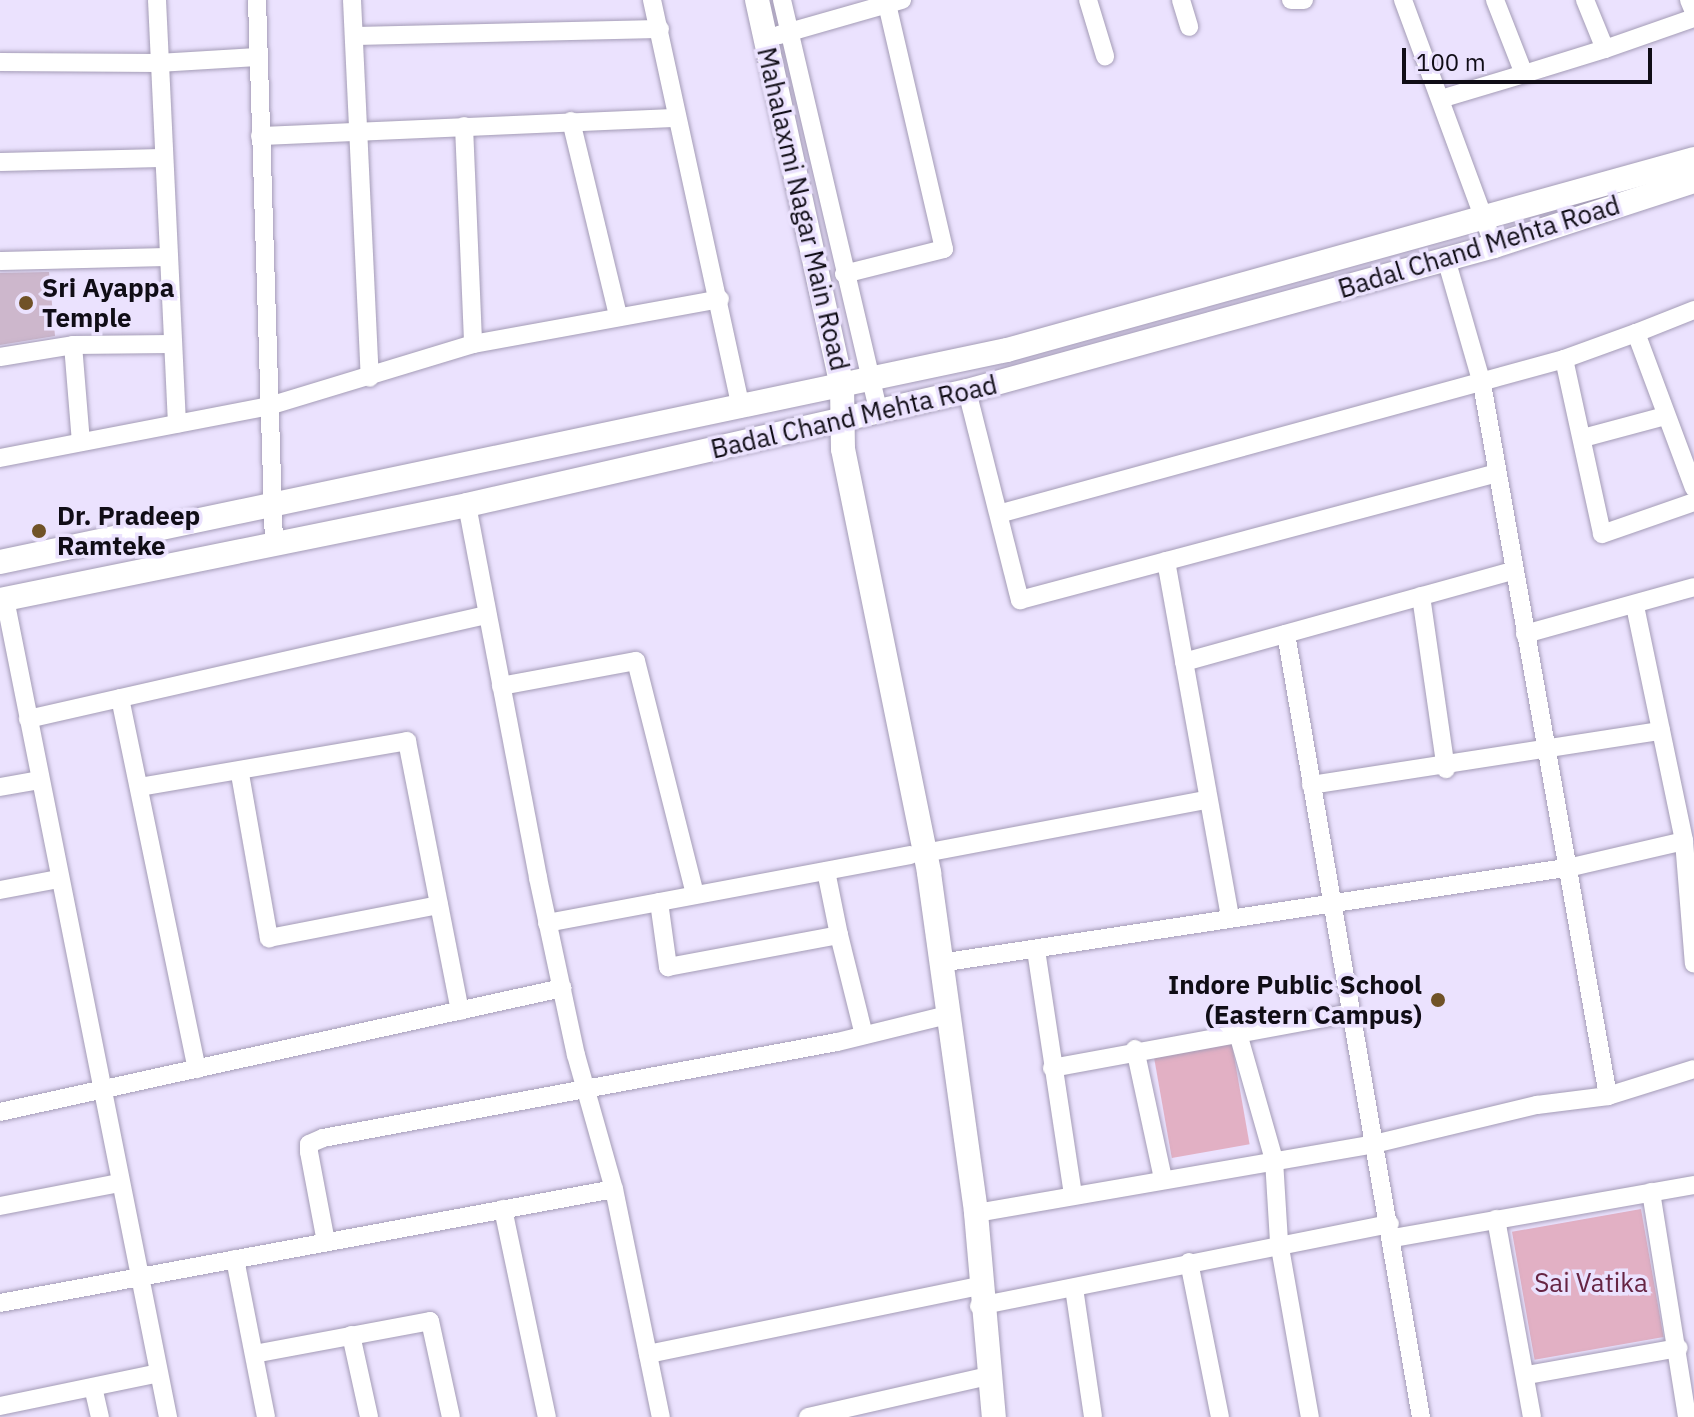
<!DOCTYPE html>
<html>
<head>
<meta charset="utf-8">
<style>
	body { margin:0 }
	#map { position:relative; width:1694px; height:1417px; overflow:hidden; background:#ebe2fe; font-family:"IBM Plex Sans",sans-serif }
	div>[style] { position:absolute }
	.green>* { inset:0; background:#e2b0c4; transform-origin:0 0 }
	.building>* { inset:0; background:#cdb7cc }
	.roads { filter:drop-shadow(0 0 2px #a49cb6) drop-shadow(0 0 2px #a49cb6) }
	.minor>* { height:18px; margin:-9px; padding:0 9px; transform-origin:9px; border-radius:9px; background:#fff }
	.tertiary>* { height:24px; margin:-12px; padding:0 12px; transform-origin:12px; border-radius:12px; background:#fff }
	.dots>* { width:22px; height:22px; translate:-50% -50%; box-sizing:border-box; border:4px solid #ebe2fe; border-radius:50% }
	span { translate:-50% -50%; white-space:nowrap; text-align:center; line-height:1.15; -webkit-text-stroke:7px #ebe2fe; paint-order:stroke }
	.street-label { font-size:26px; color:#100d16 }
	.poi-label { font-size:26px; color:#100d16; font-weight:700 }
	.left { translate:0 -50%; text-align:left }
	.right { translate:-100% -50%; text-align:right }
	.park-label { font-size:26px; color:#662443 }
	.scale { position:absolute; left:1402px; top:48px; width:250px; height:36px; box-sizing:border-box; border:4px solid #100d16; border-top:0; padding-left:10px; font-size:24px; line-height:28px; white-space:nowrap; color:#100d16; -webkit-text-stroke:6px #ebe2fe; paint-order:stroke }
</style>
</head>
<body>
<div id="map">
	<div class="green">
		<div style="left:1231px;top:1039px;width:107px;height:79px;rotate:80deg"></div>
		<div style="left:1641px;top:1209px;width:130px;height:131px;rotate:80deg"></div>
	</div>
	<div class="building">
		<div style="clip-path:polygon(49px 272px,55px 336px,0 345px,0 273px)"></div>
	</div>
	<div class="roads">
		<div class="minor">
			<div style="left:157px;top:0;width:424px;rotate:87.3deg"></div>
			<div style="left:257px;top:0;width:543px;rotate:88.21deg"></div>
			<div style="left:352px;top:0;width:378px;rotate:87.3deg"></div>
			<div style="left:652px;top:0;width:418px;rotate:77.7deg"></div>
			<div style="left:782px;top:0;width:423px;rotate:76.8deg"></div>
			<div style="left:1088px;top:0;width:59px;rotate:73.1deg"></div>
			<div style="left:1181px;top:0;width:28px;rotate:73deg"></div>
			<div style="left:1291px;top:0;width:13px"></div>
			<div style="left:1403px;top:0;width:262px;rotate:69.7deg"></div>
			<div style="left:1495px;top:0;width:79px;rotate:68.6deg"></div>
			<div style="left:1524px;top:74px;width:85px;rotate:-17.2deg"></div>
			<div style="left:1605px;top:49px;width:53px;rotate:-112.2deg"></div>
			<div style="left:1689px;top:0;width:13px;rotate:67deg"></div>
			<div style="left:779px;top:35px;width:128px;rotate:-15.9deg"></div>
			<div style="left:354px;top:36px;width:306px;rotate:-1.3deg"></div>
			<div style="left:1605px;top:49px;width:94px;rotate:-19.2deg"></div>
			<div style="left:0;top:62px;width:158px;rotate:0.4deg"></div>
			<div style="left:158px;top:63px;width:99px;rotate:-3.5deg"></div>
			<div style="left:1444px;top:98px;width:84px;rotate:-16.7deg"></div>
			<div style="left:571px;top:121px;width:201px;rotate:76.4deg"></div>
			<div style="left:464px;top:126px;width:218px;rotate:87.6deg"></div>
			<div style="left:260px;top:136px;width:416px;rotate:-2.5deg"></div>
			<div style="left:0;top:162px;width:162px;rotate:-1.4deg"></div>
			<div style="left:1446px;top:259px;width:130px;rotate:73.9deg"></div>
			<div style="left:1482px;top:384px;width:723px;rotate:79.96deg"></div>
			<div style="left:0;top:261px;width:168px;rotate:-1.4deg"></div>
			<div style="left:844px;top:274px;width:103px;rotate:-14deg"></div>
			<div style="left:944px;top:249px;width:256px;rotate:-103.1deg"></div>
			<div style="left:1694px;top:310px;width:62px;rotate:158.4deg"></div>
			<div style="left:1636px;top:333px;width:165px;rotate:69.5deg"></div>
			<div style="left:73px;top:345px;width:97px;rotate:85.3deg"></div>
			<div style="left:0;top:357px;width:74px;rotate:-9.3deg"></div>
			<div style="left:73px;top:345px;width:99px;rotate:-0.6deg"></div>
			<div style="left:1564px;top:359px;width:77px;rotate:-19.9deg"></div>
			<div style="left:967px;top:391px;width:216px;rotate:75.8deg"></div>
			<div style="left:1020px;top:600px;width:490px;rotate:-14.9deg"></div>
			<div style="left:1583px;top:438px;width:85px;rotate:-15deg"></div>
			<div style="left:0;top:458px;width:274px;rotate:-10.9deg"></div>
			<div style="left:269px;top:406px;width:213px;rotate:-16.9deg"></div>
			<div style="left:473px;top:344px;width:251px;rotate:-10.3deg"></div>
			<div style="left:467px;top:505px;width:380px;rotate:79.2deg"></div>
			<div style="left:538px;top:878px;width:181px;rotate:77.9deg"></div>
			<div style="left:576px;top:1055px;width:139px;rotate:74.2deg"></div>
			<div style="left:614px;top:1189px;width:233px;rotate:78.4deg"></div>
			<div style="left:1002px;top:513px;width:583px;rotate:-15.32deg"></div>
			<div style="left:1564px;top:359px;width:179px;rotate:77.7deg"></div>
			<div style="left:1602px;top:534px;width:97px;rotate:-19.2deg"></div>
			<div style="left:1166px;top:561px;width:362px;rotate:79.8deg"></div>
			<div style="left:1421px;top:596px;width:175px;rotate:81.8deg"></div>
			<div style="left:5px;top:599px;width:834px;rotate:78.73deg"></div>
			<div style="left:1635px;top:606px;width:240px;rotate:78.2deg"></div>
			<div style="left:1684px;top:841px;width:123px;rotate:85.4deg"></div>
			<div style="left:1286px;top:634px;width:795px;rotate:80.22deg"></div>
			<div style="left:1525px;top:634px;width:175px;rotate:-15.5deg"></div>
			<div style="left:1184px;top:662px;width:341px;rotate:-15.5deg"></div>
			<div style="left:501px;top:686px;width:137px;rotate:-10.5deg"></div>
			<div style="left:636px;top:661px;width:241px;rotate:75.8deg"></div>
			<div style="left:120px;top:698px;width:379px;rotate:78.3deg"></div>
			<div style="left:28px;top:719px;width:471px;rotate:-12.8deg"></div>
			<div style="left:240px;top:774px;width:167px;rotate:80deg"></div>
			<div style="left:269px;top:938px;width:173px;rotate:-11deg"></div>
			<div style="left:1311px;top:785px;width:354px;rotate:-8.8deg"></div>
			<div style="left:0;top:787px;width:41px;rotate:-9.9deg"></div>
			<div style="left:139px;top:787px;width:272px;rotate:-9.7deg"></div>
			<div style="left:407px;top:741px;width:275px;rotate:78.9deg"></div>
			<div style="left:925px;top:853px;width:285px;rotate:-10.7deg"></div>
			<div style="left:0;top:890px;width:60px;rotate:-10.6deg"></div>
			<div style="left:659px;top:902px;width:66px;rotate:82.1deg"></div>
			<div style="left:668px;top:967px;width:174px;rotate:-10.6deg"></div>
			<div style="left:839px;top:935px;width:65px;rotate:-101.5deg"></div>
			<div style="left:547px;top:923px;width:369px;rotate:-10.6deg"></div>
			<div style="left:839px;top:935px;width:103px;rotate:76deg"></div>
			<div style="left:1036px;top:950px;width:247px;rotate:81.4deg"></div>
			<div style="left:940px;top:963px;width:639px;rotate:-8.64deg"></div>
			<div style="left:1572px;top:867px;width:115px;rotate:-13.1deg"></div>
			<div style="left:1237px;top:1030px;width:135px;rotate:74.1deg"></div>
			<div style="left:1274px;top:1160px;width:82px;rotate:86.5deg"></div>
			<div style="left:1279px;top:1242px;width:178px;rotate:80deg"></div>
			<div style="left:1135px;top:1049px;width:133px;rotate:77.8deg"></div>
			<div style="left:1052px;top:1068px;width:304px;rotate:-10.4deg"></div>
			<div style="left:0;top:1112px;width:576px;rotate:-12.44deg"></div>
			<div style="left:1651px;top:1192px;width:228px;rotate:80.9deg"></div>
			<div style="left:0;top:1206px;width:122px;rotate:-10.9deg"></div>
			<div style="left:503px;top:1209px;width:213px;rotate:78.1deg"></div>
			<div style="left:976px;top:1213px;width:404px;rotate:-9.8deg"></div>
			<div style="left:1374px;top:1144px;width:168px;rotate:-13.5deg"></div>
			<div style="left:1537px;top:1105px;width:72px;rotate:-7.2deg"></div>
			<div style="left:1608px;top:1096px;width:90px;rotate:-17.4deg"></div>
			<div style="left:1496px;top:1219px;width:201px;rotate:79.7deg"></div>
			<div style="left:1393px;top:1238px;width:306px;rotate:-10deg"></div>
			<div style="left:326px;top:1242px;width:92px;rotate:-100.7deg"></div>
			<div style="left:309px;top:1152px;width:8px;rotate:-90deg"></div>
			<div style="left:309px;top:1144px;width:15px;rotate:-23deg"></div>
			<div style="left:323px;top:1138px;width:523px;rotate:-10.58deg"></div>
			<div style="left:837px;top:1042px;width:114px;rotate:-13.7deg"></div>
			<div style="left:235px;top:1259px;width:161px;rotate:78.9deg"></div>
			<div style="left:1189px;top:1262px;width:158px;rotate:78.7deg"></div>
			<div style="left:1074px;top:1288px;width:130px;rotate:81.6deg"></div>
			<div style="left:0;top:1303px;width:624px;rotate:-10.52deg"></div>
			<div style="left:979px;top:1306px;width:419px;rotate:-11.3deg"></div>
			<div style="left:351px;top:1335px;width:84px;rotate:77.6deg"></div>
			<div style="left:254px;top:1354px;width:179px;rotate:-10.6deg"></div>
			<div style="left:430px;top:1321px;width:98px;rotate:77.7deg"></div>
			<div style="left:648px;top:1354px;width:337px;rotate:-11.6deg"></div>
			<div style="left:1527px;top:1375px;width:154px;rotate:-10.1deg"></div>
			<div style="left:93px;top:1387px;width:31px;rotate:77deg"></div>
			<div style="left:0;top:1406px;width:162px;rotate:-11.7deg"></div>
			<div style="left:808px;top:1417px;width:186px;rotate:-12.8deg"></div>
		</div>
		<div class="tertiary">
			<div style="left:757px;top:0;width:395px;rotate:77.6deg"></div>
			<div style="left:842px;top:386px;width:63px;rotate:89.1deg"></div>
			<div style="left:843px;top:449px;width:433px;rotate:78.5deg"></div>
			<div style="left:929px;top:873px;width:343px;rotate:82.1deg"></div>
			<div style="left:976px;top:1213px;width:205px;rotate:85deg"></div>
			<div style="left:0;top:562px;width:1029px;rotate:-11.89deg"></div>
			<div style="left:1007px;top:350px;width:713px;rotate:-15.54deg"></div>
			<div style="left:0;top:600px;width:477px;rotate:-11.5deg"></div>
			<div style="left:467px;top:505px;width:513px;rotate:-12.84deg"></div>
			<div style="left:967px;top:391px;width:547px;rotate:-15.38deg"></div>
			<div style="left:1494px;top:246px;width:210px;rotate:-18deg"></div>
		</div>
	</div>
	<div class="dots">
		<div style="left:26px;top:303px;background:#705227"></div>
		<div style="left:39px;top:531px;background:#705227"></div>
		<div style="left:1438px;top:1000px;background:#705227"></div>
	</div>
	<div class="street-label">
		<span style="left:803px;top:209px;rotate:77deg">Mahalaxmi Nagar Main Road</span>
		<span style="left:1479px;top:247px;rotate:-17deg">Badal Chand Mehta Road</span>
		<span style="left:854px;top:417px;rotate:-13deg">Badal Chand Mehta Road</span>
	</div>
	<div class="poi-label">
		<span class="left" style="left:42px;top:303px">Sri Ayappa<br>Temple</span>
		<span class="left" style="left:57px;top:531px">Dr. Pradeep<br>Ramteke</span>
		<span class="right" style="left:1422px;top:1000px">Indore Public School<br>(Eastern Campus)</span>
	</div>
	<div class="park-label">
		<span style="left:1591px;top:1283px">Sai Vatika</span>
	</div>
	<div class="scale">100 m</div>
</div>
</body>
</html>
